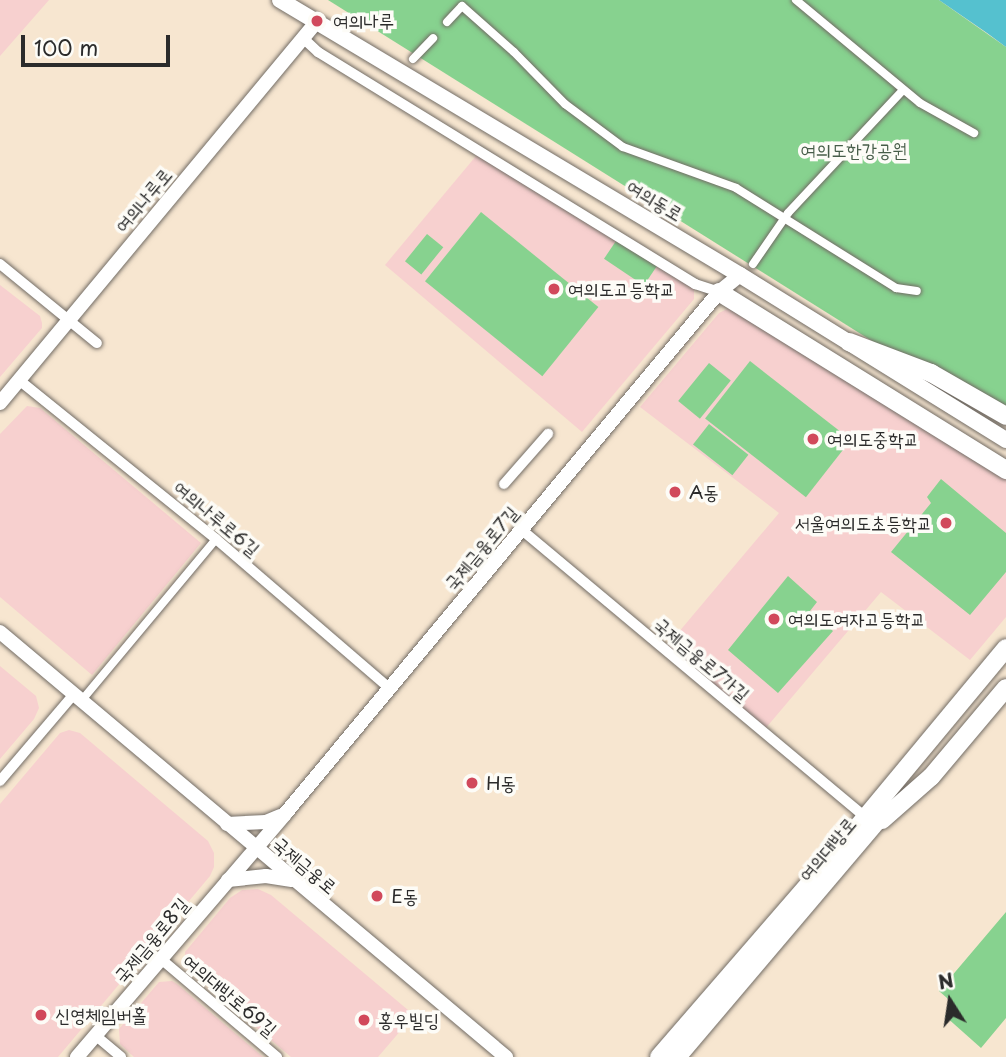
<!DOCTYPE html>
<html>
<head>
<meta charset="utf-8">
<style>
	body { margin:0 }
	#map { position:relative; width:1006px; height:1057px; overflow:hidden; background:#f7e6d0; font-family:"Playpen Sans","Poor Story",sans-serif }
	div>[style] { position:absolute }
	.built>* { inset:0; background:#f7d0cf }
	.green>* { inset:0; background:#87d28f; transform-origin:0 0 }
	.water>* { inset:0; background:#55c1cf }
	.roads { filter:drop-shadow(0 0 2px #726c65) drop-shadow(0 0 2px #726c65) }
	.pedestrian>* { height:8px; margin:-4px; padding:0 4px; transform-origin:4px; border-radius:4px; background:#fff }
	.minor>* { height:10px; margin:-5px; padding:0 5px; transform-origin:5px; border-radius:5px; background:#fff }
	.tertiary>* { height:14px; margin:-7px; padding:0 7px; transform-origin:7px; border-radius:7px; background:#fff }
	.secondary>* { height:16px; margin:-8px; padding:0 8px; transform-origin:8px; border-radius:8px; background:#fff }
	.primary>* { height:18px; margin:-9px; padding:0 9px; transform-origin:9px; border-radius:9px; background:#fff }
	.dots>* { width:19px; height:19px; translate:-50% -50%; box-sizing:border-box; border:4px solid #fdfcf7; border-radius:50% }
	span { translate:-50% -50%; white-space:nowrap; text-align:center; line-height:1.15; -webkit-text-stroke:7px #fdfcf7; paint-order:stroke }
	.poi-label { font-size:19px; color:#2b2b2b }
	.left { translate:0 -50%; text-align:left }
	.right { translate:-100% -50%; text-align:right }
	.park-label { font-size:19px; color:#475d49 }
	.street-label { font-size:19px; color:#2b2b2b }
	.north { position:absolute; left:915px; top:966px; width:70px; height:70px; -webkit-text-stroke:5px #fdfcf7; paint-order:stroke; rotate:348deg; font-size:19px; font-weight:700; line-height:28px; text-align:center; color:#2b2b2b }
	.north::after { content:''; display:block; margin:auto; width:24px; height:32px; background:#2b2b2b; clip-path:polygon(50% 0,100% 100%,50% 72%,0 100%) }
	.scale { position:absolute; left:21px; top:35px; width:149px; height:32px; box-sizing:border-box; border:4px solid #2b2b2b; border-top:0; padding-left:9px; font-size:21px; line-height:24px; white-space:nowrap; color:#2b2b2b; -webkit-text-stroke:5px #fdfcf7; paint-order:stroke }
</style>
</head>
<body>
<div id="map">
	<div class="built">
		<div style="clip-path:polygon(0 0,49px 0,0 56px)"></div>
		<div style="clip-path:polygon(481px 150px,694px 287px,694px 299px,582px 432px,385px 265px)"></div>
		<div style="clip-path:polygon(0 285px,40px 316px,42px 323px,42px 328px,0 377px)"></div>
		<div style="clip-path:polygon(729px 308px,1006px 477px,1006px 617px,970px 660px,881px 592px,765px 729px,667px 646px,779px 513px,640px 407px,719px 313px)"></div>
		<div style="clip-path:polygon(27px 406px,40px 408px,201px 543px,92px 675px,0 597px,0 434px)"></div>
		<div style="clip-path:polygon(0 666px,36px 696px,39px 708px,34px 719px,0 759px)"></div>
		<div style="clip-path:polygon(69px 730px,80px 733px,208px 841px,214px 853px,214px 867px,210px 876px,58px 1057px,0 1057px,0 804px,60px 733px)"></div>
		<div style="clip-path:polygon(258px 889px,271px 895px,414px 1015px,378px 1057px,291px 1057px,185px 967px,185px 952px,230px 898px,242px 890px)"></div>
		<div style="clip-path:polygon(172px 981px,177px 984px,263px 1057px,134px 1057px,120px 1044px,119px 1029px,159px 982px)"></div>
	</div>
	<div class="green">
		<div style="clip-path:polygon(328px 0,939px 0,1006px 47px,1006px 425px)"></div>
		<div style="left:481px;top:212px;width:151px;height:89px;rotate:39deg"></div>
		<div style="left:427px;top:234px;width:21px;height:35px;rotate:39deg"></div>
		<div style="left:618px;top:238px;width:48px;height:25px;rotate:34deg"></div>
		<div style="left:750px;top:361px;width:128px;height:73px;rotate:38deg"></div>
		<div style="left:709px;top:363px;width:28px;height:49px;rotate:39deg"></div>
		<div style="left:709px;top:424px;width:50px;height:26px;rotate:38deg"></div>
		<div style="clip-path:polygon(941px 479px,1006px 533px,1006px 572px,970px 615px,891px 552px,931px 503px,927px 497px)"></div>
		<div style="clip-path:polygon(788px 576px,817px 602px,810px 611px,833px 631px,778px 693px,728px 650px)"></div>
		<div style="clip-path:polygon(1006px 912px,1006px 1018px,981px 1048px,945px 1016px,955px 1005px,939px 991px)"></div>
	</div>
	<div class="water">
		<div style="clip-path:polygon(939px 0,1006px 0,1006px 47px,987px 33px)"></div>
	</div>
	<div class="roads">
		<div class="pedestrian">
			<div style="left:796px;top:0;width:161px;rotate:39.7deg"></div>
			<div style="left:920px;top:103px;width:62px;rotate:29.1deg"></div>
			<div style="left:447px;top:22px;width:22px;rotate:-47deg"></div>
			<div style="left:462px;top:6px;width:69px;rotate:41.5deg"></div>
			<div style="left:514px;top:52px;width:73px;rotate:45.6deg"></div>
			<div style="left:565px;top:104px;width:72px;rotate:36.6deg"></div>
			<div style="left:623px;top:147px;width:120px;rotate:19.9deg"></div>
			<div style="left:736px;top:188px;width:189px;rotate:32deg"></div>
			<div style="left:896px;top:288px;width:21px;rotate:8deg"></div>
			<div style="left:413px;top:59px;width:29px;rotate:-46deg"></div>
			<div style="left:753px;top:264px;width:62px;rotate:-55.5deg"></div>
			<div style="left:788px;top:213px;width:168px;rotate:-46.9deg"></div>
			<div style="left:82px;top:700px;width:209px;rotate:-50.2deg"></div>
		</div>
		<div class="minor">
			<div style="left:303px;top:38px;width:21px;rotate:43deg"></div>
			<div style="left:318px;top:52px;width:443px;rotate:31.6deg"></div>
			<div style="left:695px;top:284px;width:25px;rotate:18deg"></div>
			<div style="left:0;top:264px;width:125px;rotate:39.2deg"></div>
			<div style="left:19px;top:380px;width:253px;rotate:38.9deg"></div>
			<div style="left:216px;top:539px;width:228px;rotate:40.7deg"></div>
			<div style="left:504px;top:484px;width:67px;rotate:-48.7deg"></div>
			<div style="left:522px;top:530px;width:441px;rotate:39.9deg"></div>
			<div style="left:0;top:781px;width:114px;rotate:-49.6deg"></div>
			<div style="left:161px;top:959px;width:152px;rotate:40.2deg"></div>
			<div style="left:95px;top:1035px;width:34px;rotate:40deg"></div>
		</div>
		<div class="tertiary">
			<div style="left:0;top:403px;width:494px;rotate:-50.3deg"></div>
			<div style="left:0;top:632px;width:661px;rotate:40.03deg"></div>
			<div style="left:227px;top:824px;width:39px;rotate:-3deg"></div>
			<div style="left:266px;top:822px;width:15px;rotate:-23deg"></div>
			<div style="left:228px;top:880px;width:38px;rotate:-6deg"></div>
			<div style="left:266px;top:876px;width:26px;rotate:9deg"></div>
			<div style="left:77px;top:1057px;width:320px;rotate:-49.4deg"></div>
			<div style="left:285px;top:814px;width:679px;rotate:-50.26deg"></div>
			<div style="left:719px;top:292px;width:27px;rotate:-39deg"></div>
		</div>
		<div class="secondary">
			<div style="left:280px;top:0;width:536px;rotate:30.87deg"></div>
			<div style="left:740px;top:275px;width:313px;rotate:31.8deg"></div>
		</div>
		<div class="primary">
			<div style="left:719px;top:292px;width:338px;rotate:31.8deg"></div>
			<div style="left:849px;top:342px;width:88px;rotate:20.7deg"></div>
			<div style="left:931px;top:373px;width:86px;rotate:29.8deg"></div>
			<div style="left:882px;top:820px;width:65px;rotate:-41.3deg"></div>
			<div style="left:931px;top:777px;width:116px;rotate:-49.9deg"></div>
			<div style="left:659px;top:1057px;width:284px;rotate:-49.1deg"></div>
			<div style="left:845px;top:842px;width:252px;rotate:-50.3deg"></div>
			<div style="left:677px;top:1057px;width:326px;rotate:-49.7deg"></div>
		</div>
	</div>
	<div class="dots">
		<div style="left:317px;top:21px;background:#d1495b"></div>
		<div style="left:554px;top:289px;background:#d1495b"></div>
		<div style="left:813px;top:439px;background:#d1495b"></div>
		<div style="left:675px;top:492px;background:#d1495b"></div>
		<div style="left:946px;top:523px;background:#d1495b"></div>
		<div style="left:774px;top:619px;background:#d1495b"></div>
		<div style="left:472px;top:783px;background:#d1495b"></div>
		<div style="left:377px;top:896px;background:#d1495b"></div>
		<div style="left:41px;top:1015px;background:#d1495b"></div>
		<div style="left:364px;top:1020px;background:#d1495b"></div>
	</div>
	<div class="poi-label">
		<span class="left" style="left:333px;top:21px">여의나루</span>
		<span class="left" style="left:568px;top:289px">여의도고등학교</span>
		<span class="left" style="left:827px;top:439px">여의도중학교</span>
		<span class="left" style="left:689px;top:492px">A동</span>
		<span class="right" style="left:932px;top:523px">서울여의도초등학교</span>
		<span class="left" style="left:788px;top:619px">여의도여자고등학교</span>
		<span class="left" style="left:486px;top:783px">H동</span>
		<span class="left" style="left:391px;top:896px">E동</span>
		<span class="left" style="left:55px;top:1015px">신영체임버홀</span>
		<span class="left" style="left:378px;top:1020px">홍우빌딩</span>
	</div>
	<div class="park-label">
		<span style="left:854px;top:150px">여의도한강공원</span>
	</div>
	<div class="street-label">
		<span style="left:143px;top:200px;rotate:-50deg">여의나루로</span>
		<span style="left:655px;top:200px;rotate:31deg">여의동로</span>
		<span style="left:217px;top:518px;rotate:40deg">여의나루로6길</span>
		<span style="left:481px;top:548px;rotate:-50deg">국제금융로7길</span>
		<span style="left:702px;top:659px;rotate:40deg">국제금융로7가길</span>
		<span style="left:827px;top:849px;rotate:-50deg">여의대방로</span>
		<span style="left:305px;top:865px;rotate:40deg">국제금융로</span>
		<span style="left:151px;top:940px;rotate:-50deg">국제금융로8길</span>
		<span style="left:230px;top:995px;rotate:40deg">여의대방로69길</span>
	</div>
	<div class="north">N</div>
	<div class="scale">100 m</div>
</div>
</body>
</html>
